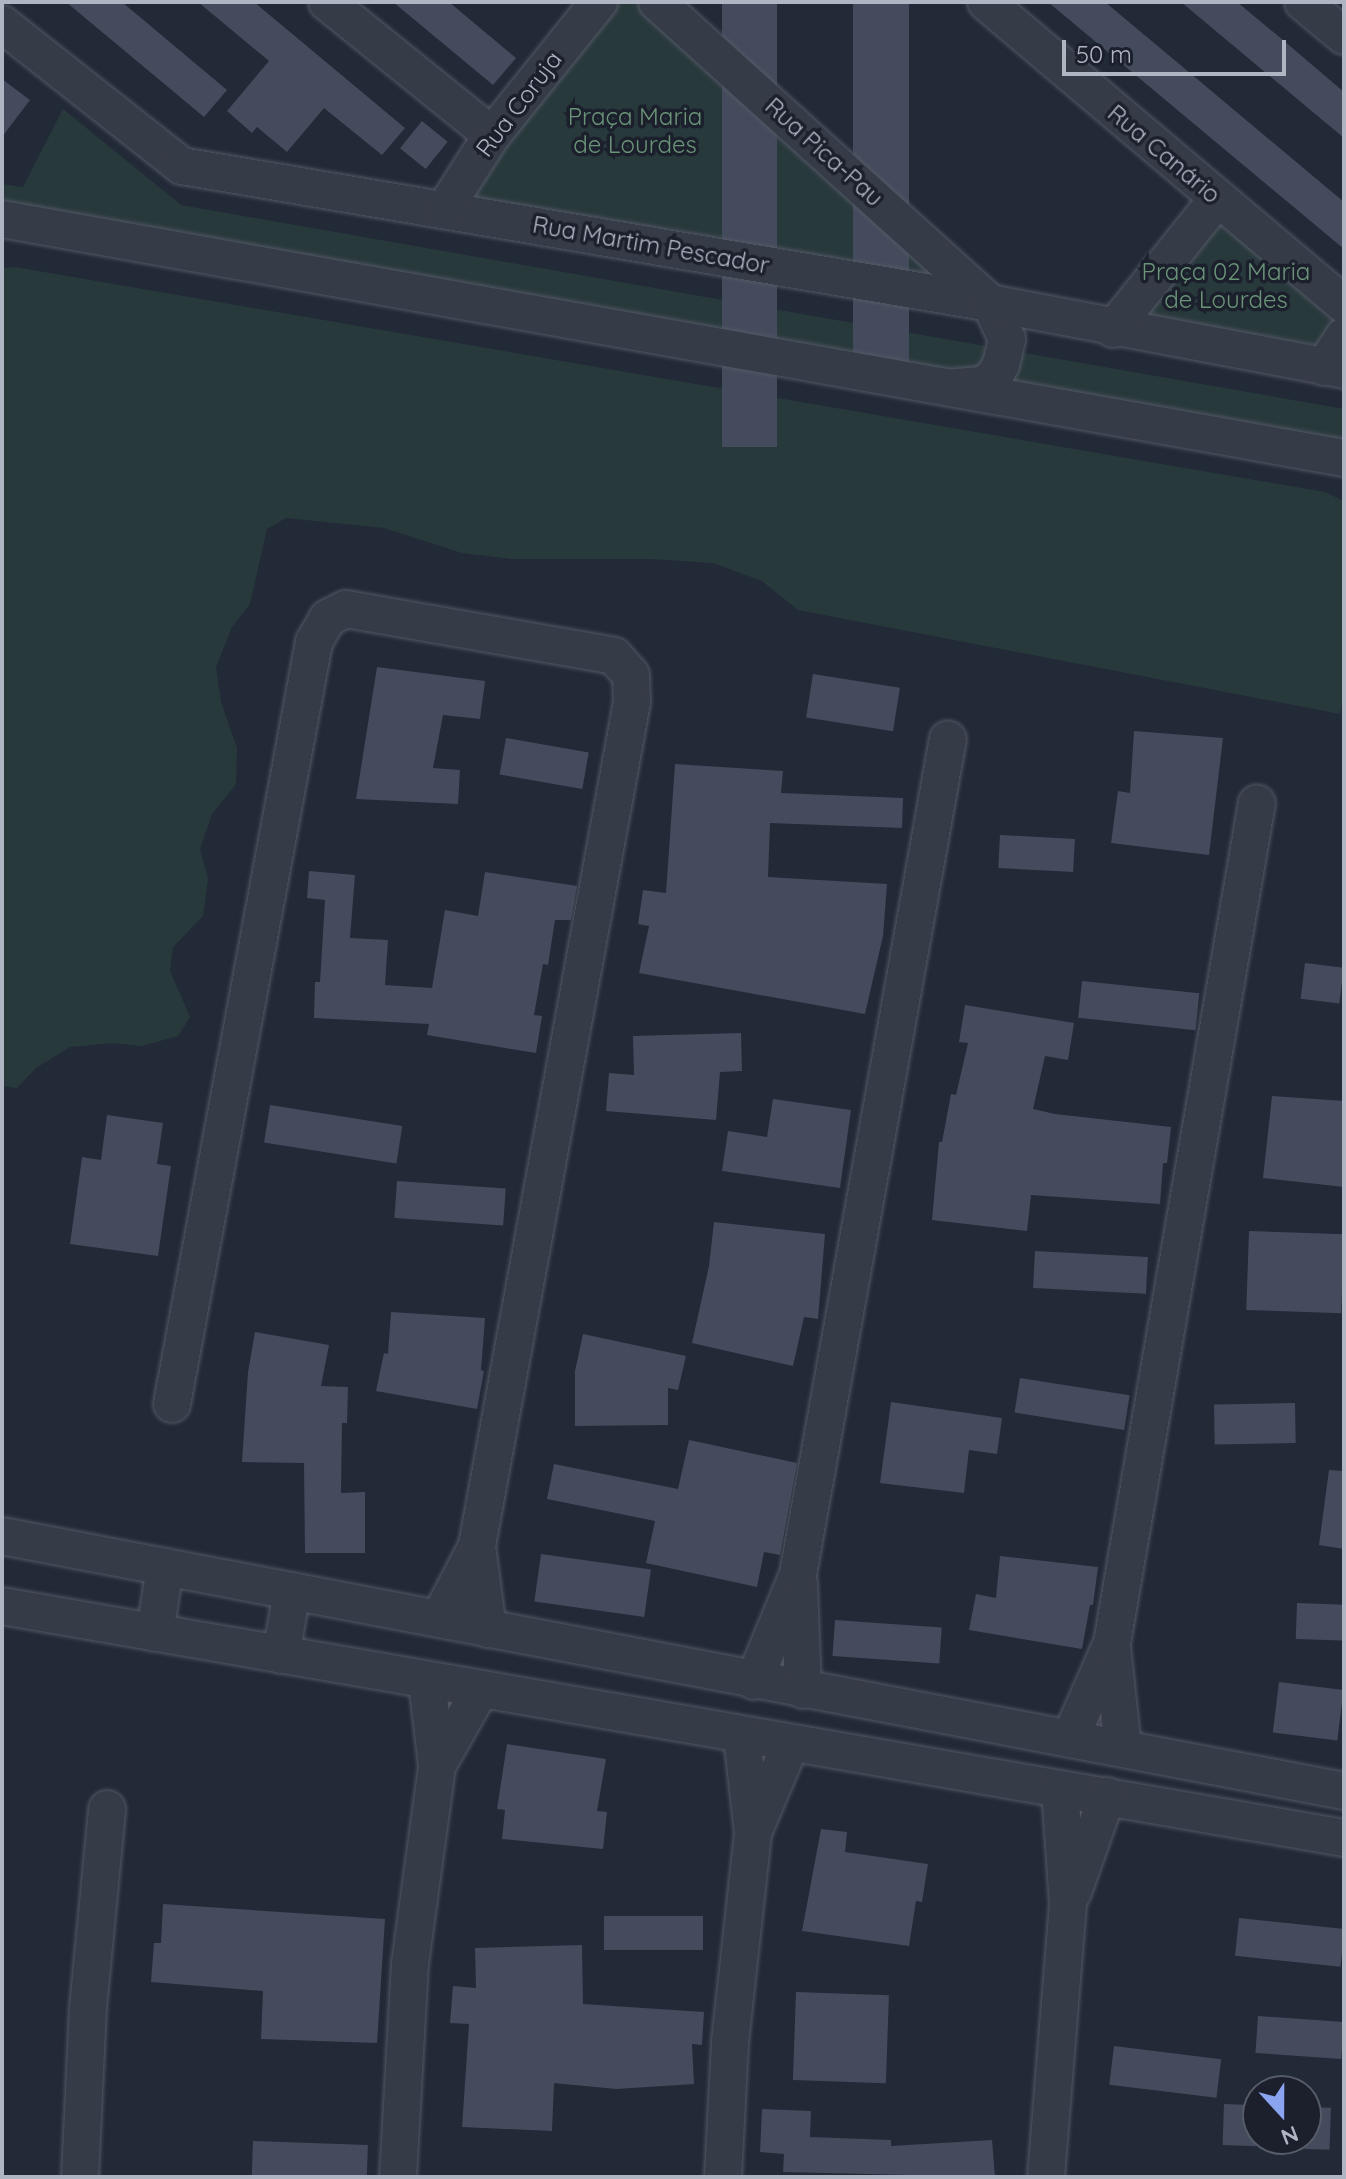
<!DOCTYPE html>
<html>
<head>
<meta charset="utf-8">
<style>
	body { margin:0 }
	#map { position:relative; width:1346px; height:2179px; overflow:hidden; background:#222937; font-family:Quicksand,sans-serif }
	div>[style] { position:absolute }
	.green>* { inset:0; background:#28393c }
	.building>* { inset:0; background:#444b5c; transform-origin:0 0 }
	.roads { filter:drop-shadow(0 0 2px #535865) drop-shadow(0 0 2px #535865) }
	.minor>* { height:36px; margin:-18px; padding:0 18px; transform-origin:18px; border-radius:18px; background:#363b48 }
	span { translate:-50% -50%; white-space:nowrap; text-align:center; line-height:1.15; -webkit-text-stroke:7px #1b202c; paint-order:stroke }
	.street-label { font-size:24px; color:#b0b5c4 }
	.park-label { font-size:24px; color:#6a9378 }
	.frame { position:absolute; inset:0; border:4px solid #b0b5c4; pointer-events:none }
	.north { position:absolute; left:1242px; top:2075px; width:80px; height:80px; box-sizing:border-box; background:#1b202c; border:2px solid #575c69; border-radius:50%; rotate:159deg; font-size:22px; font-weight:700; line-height:32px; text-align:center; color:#b0b5c4 }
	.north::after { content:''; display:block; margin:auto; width:28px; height:36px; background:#8aa4f0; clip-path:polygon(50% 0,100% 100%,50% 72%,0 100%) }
	.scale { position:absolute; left:1062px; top:40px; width:224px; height:36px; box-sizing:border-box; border:4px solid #b0b5c4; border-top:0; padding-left:10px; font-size:24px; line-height:28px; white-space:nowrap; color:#b0b5c4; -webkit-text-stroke:6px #1b202c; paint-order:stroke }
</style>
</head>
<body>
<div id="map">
	<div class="green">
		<div style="clip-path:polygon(601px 2px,652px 2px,982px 299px,448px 209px)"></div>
		<div style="clip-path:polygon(63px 109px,181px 205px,1344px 409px,1344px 447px,2px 205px,2px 184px,23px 187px)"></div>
		<div style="clip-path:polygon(1219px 218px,1337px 321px,1319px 345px,1138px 322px)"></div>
		<div style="clip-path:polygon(15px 267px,1325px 492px,1344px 501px,1344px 692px,1340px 714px,798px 610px,762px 581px,713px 563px,652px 559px,513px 559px,462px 553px,384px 528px,286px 518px,267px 529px,250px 604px,232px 627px,216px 667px,221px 702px,237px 748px,236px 784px,212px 814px,200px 849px,208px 879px,203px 916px,173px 947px,170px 971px,190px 1017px,178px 1036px,142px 1046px,112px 1043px,70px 1047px,36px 1068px,17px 1088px,2px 1086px,2px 268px)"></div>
	</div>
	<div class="building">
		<div style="clip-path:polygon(66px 2px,122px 2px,227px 90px,204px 117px)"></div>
		<div style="clip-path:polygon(198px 2px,254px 2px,405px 128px,382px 155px,324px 108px,287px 152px,257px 127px,252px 133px,227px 111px,269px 61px)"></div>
		<div style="clip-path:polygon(393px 2px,449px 2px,516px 58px,493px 85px)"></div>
		<div style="left:722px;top:2px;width:55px;height:445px"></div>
		<div style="left:853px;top:2px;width:56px;height:386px"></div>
		<div style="clip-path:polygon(1048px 2px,1105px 2px,1196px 78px,1344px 202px,1344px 249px)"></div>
		<div style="clip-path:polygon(1181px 2px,1237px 2px,1277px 35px,1344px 92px,1344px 138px)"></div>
		<div style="clip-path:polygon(2px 79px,30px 100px,2px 137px)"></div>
		<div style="left:422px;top:121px;width:33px;height:35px;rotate:39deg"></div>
		<div style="clip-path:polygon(377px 667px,485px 681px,480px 719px,443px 715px,433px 768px,460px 770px,458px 804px,356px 799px)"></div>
		<div style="left:813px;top:674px;width:88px;height:44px;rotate:9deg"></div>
		<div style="clip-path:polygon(1134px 731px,1223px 738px,1209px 855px,1111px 843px,1118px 791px,1130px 793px)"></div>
		<div style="left:506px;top:738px;width:84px;height:37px;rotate:10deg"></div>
		<div style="clip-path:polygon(675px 764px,783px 771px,781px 793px,903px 798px,902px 828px,770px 823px,768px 877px,887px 884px,883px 936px,865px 1014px,639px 973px,649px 926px,638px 924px,643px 890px,666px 893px)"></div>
		<div style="left:1000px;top:835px;width:75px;height:33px;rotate:3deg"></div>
		<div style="clip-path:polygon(309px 871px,355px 875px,350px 938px,388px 940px,385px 985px,432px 988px,445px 910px,478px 916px,485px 872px,577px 886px,571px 920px,555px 920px,548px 965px,543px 964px,534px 1015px,542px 1016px,536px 1053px,427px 1035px,429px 1024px,314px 1018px,315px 982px,320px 982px,325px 900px,307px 898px)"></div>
		<div style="left:1305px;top:963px;width:39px;height:36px;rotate:7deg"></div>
		<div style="left:1082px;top:981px;width:118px;height:37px;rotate:6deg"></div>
		<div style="clip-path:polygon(965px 1005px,1074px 1023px,1068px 1060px,1045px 1056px,1033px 1109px,1055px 1114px,1171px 1127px,1167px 1163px,1163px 1163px,1160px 1204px,1031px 1195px,1027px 1231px,932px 1220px,939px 1142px,942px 1142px,951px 1094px,956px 1095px,968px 1043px,959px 1042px)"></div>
		<div style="clip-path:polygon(741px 1033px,742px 1071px,720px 1072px,716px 1120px,606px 1111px,609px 1073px,634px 1075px,633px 1036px)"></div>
		<div style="clip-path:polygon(1272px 1096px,1344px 1101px,1344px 1187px,1263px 1178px)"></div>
		<div style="clip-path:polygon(773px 1099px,851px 1110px,840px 1188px,722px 1171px,728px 1131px,767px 1137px)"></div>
		<div style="left:270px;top:1105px;width:134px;height:38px;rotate:9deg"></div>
		<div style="clip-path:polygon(107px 1115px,163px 1123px,157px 1164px,171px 1166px,158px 1256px,70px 1244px,82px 1157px,101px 1160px)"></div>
		<div style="left:397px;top:1181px;width:109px;height:37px;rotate:4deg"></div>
		<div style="clip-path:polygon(714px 1222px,825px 1234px,818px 1319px,804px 1317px,793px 1366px,692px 1343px,709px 1266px)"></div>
		<div style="left:1249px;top:1231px;width:95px;height:79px;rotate:2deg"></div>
		<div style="left:1035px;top:1251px;width:113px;height:37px;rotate:3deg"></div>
		<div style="clip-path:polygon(391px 1312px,485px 1318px,481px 1370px,484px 1371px,477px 1409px,376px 1391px,384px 1353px,388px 1354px)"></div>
		<div style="clip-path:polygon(255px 1332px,329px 1345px,321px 1386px,348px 1387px,347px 1423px,342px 1423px,341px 1493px,365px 1492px,365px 1553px,305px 1553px,304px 1463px,242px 1462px,248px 1372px)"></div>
		<div style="clip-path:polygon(583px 1334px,686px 1356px,678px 1390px,668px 1388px,668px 1425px,575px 1426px,575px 1371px)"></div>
		<div style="left:1020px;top:1378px;width:111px;height:35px;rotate:9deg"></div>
		<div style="clip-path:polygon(891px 1402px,1002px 1418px,997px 1454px,969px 1450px,964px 1493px,880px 1483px)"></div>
		<div style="left:1295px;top:1403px;width:40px;height:81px;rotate:89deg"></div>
		<div style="clip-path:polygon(689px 1440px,797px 1463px,780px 1555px,764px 1552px,757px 1587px,646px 1563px,655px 1521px,547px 1499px,554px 1464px,678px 1489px)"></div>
		<div style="clip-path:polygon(1329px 1470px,1344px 1471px,1344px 1549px,1319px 1545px)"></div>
		<div style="left:541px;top:1554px;width:111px;height:48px;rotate:8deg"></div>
		<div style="clip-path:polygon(1000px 1556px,1098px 1567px,1093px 1605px,1090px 1605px,1082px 1649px,969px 1630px,976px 1594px,996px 1598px)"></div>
		<div style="left:1297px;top:1603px;width:47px;height:36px;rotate:2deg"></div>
		<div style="left:835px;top:1620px;width:107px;height:36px;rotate:4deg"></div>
		<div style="left:1279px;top:1682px;width:65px;height:51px;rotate:7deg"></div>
		<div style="clip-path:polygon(507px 1744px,606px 1759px,597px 1811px,607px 1812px,603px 1849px,502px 1839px,505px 1810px,497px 1809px)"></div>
		<div style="clip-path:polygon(821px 1829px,847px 1832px,845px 1852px,928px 1864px,922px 1902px,916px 1901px,909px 1946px,802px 1931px)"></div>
		<div style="clip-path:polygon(163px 1904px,385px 1919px,377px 2043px,261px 2039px,263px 1991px,151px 1982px,154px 1943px,161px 1943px)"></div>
		<div style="left:703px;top:1916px;width:34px;height:99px;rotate:90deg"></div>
		<div style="left:1239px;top:1918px;width:106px;height:38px;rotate:6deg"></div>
		<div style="clip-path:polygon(582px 1945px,583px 2004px,704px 2012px,702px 2045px,692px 2044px,694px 2084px,616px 2089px,554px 2083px,552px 2131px,462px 2127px,469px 2024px,450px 2023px,453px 1986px,476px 1988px,475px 1948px)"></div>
		<div style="left:796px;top:1992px;width:93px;height:88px;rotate:2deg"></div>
		<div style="left:1258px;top:2016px;width:86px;height:37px;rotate:4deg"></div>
		<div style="left:1114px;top:2046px;width:108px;height:39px;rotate:7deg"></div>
		<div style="left:1224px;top:2104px;width:34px;height:41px;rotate:2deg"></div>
		<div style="left:1306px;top:2107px;width:25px;height:42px;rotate:2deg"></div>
		<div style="clip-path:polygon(762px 2109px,811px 2111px,810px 2137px,891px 2140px,891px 2146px,992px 2140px,995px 2177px,783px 2172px,784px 2154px,760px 2152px)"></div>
		<div style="left:253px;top:2141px;width:115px;height:36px;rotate:2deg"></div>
	</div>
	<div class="roads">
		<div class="minor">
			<div style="left:327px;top:2px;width:212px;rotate:38.9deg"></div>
			<div style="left:657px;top:2px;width:449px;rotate:42.1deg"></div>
			<div style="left:990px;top:303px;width:40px;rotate:65deg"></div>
			<div style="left:1007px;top:339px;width:26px;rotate:103deg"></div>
			<div style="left:1001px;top:364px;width:13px;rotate:117deg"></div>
			<div style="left:995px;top:376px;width:15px;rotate:143deg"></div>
			<div style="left:983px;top:385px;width:27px;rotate:176deg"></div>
			<div style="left:986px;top:2px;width:468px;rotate:40.2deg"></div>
			<div style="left:1303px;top:2px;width:53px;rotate:39.7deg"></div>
			<div style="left:2px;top:24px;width:229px;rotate:38.3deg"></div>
			<div style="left:182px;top:166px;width:820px;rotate:9.62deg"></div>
			<div style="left:990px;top:303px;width:360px;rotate:10.7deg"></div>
			<div style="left:444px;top:210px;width:89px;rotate:-57.4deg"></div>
			<div style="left:492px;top:135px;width:171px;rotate:-51.2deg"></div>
			<div style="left:2px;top:219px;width:1363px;rotate:10.1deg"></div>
			<div style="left:1113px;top:329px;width:166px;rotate:-51.3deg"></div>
			<div style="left:1324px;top:367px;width:37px;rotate:-57deg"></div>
			<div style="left:172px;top:1404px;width:775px;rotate:-79.44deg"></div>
			<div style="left:314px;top:642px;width:28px;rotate:-60deg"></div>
			<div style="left:328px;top:618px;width:20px;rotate:-27deg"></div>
			<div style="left:346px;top:609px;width:272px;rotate:9.9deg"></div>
			<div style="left:614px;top:656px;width:25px;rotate:48deg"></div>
			<div style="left:631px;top:675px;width:27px;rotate:88deg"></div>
			<div style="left:632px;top:702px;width:858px;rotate:100.41deg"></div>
			<div style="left:477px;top:1546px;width:82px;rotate:117.5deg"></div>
			<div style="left:2px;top:1536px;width:1366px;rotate:10.76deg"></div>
			<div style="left:477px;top:1546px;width:84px;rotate:82.5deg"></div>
			<div style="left:799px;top:1583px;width:107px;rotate:87.9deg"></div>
			<div style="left:2px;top:1606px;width:1362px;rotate:9.81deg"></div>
			<div style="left:155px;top:1633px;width:67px;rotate:-81.4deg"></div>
			<div style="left:1112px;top:1647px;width:102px;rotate:83.8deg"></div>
			<div style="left:281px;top:1655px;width:65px;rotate:-80.2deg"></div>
			<div style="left:754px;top:1681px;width:116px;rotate:-67.6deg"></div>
			<div style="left:798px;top:1574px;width:848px;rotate:-79.82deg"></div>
			<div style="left:1070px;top:1739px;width:105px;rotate:-66.4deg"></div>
			<div style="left:1112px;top:1643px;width:852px;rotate:-80.21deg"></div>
			<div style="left:437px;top:1766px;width:87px;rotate:-60.5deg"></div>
			<div style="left:755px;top:1828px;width:90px;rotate:-67.1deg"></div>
			<div style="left:1073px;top:1892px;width:102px;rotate:-70.5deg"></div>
			<div style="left:80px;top:2177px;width:169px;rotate:-87.3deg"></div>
			<div style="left:88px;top:2008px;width:200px;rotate:-84.5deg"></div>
			<div style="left:398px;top:2177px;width:213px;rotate:-86.8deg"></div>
			<div style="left:410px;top:1964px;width:200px;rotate:-82.2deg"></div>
			<div style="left:437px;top:1766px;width:86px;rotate:-96.7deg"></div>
			<div style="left:723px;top:2177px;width:135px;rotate:-87deg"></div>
			<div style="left:730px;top:2042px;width:210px;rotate:-83.7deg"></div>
			<div style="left:753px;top:1833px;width:98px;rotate:-96.5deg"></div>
			<div style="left:1046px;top:2177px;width:273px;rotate:-85.4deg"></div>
			<div style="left:1068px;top:1905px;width:116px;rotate:-93.9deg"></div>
		</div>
	</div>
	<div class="street-label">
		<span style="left:519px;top:104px;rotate:-53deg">Rua Coruja</span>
		<span style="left:824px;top:152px;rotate:42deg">Rua Pica-Pau</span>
		<span style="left:1164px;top:154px;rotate:40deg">Rua Canário</span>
		<span style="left:651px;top:245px;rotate:10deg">Rua Martim Pescador</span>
	</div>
	<div class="park-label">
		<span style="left:635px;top:131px">Praça Maria<br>de Lourdes</span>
		<span style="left:1226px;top:286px">Praça 02 Maria<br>de Lourdes</span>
	</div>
	<div class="frame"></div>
	<div class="north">N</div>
	<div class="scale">50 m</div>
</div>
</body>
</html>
